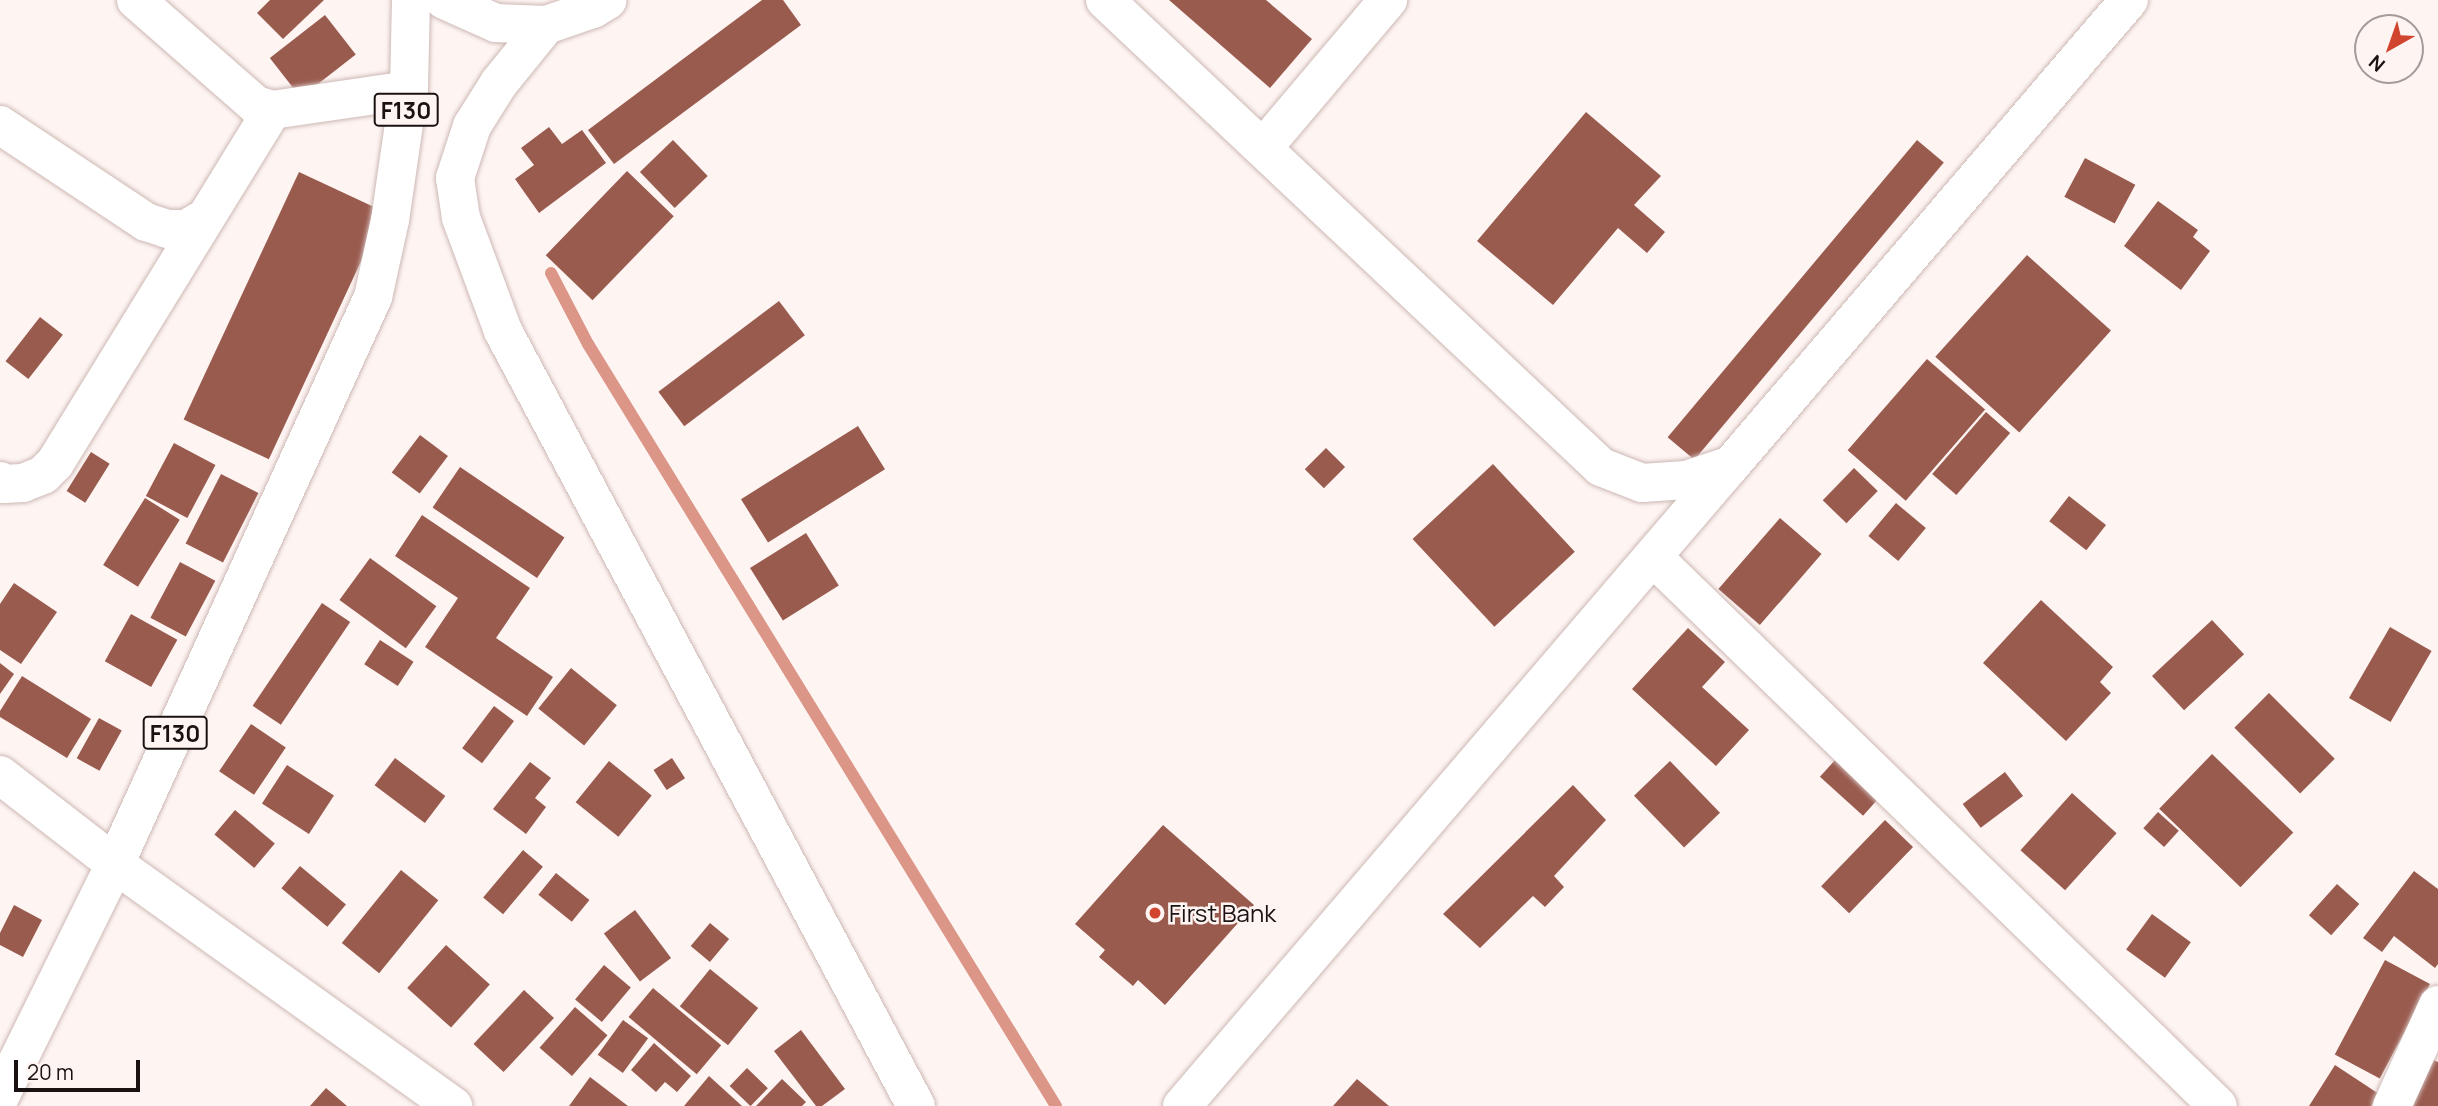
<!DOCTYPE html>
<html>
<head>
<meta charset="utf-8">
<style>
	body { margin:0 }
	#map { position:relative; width:2438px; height:1106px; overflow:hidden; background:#fef5f3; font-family:Manrope,sans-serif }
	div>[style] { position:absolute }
	.stream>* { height:12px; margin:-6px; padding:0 6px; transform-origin:6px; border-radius:6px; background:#db9688 }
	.building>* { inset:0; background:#9a5b4f; transform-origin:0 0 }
	.roads { filter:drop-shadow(0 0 2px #cdb8b4) drop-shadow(0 0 2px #cdb8b4) }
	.minor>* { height:38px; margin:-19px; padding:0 19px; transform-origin:19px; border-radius:19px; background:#fff }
	.major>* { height:38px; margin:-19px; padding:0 19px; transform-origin:19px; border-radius:19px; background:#fff }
	.dots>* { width:19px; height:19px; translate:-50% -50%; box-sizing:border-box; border:4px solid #fef5f3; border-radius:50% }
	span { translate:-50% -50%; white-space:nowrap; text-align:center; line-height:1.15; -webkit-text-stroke:5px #fef5f3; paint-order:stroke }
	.shield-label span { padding:2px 5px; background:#fef5f3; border:2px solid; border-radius:5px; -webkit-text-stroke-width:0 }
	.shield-label { font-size:23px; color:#1a1211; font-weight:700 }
	.poi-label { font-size:24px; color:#1a1211 }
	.left { translate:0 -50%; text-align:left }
	.north { position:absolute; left:2354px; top:14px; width:70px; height:70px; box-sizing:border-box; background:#fef5f3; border:2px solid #a39a99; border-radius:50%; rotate:220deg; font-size:19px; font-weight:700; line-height:28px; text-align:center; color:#1a1211 }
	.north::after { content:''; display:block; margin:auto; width:24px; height:32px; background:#d1452f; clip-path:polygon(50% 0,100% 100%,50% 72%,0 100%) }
	.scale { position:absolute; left:14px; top:1060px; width:126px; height:32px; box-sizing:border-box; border:4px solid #1a1211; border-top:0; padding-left:9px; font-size:21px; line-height:24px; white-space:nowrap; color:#1a1211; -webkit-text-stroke:5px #fef5f3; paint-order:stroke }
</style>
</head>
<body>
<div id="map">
	<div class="stream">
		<div style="left:551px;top:273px;width:80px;rotate:62.5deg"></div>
		<div style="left:588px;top:344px;width:894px;rotate:58.44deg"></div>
	</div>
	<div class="building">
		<div style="clip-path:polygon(270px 0,324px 0,283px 39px,257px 13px)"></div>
		<div style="clip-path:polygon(762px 0,783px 0,801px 25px,614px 164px,588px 130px)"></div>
		<div style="clip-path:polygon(1169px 0,1266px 0,1312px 39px,1270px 88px)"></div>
		<div style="left:325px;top:15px;width:50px;height:70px;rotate:52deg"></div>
		<div style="clip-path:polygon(1586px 112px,1661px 176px,1634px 205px,1665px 232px,1647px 253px,1618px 228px,1553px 305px,1477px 241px)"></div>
		<div style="clip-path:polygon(549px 127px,562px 144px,582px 130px,606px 163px,539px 213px,515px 179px,534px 165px,521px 148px)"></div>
		<div style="left:673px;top:140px;width:50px;height:46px;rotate:46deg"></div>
		<div style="left:1917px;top:140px;width:35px;height:388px;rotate:40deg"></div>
		<div style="left:2085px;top:158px;width:57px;height:44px;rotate:28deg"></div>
		<div style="left:627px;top:171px;width:65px;height:117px;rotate:44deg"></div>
		<div style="left:299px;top:172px;width:94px;height:273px;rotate:25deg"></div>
		<div style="clip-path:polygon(2158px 201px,2198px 230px,2193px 237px,2210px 251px,2181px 290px,2124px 246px)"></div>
		<div style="left:2027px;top:255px;width:113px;height:137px;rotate:42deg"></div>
		<div style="left:779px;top:301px;width:43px;height:151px;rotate:53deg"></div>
		<div style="left:40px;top:317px;width:29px;height:56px;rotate:38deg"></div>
		<div style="left:1927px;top:359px;width:77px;height:121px;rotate:41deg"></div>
		<div style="left:1986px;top:412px;width:32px;height:82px;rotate:41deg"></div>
		<div style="left:858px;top:426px;width:51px;height:138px;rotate:58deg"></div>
		<div style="left:420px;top:435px;width:35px;height:47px;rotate:37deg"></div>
		<div style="left:174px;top:443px;width:47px;height:60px;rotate:28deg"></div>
		<div style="left:1326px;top:448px;width:27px;height:30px;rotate:45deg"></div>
		<div style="left:91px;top:452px;width:22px;height:46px;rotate:32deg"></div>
		<div style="left:1493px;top:464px;width:120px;height:110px;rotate:47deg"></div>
		<div style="left:460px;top:467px;width:126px;height:49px;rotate:34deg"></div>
		<div style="left:1854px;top:468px;width:33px;height:45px;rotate:44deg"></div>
		<div style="left:221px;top:474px;width:42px;height:78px;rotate:27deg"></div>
		<div style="left:2069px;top:496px;width:47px;height:32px;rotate:38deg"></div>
		<div style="left:145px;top:498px;width:41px;height:79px;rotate:32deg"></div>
		<div style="left:1896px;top:503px;width:39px;height:43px;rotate:40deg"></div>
		<div style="clip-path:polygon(422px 515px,530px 588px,496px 638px,553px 677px,527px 716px,425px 647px,458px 598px,395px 556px)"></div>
		<div style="left:1780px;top:518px;width:55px;height:94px;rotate:41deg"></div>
		<div style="left:806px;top:533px;width:62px;height:66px;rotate:58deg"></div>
		<div style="left:370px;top:558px;width:82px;height:52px;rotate:36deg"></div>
		<div style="left:180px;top:562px;width:40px;height:63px;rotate:28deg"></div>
		<div style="clip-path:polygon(14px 583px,57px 612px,21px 664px,0 650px,0 604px)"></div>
		<div style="clip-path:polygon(2041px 600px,2113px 667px,2100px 682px,2111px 693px,2066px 741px,1983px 663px)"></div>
		<div style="left:322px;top:603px;width:34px;height:124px;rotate:34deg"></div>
		<div style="left:131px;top:614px;width:53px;height:54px;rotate:29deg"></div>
		<div style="left:2212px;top:620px;width:47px;height:82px;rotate:47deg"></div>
		<div style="left:2390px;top:627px;width:48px;height:82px;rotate:30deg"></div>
		<div style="clip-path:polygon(1688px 628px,1725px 662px,1702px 687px,1749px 730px,1716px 766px,1632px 689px)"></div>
		<div style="left:380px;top:640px;width:40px;height:29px;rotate:33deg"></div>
		<div style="clip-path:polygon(0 663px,14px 674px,0 694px)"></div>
		<div style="left:571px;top:668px;width:59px;height:52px;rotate:39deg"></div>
		<div style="clip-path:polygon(22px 676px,91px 719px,67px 758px,0 717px,0 711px)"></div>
		<div style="left:2269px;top:693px;width:93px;height:49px;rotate:45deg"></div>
		<div style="left:494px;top:706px;width:25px;height:53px;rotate:37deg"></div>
		<div style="left:99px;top:718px;width:26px;height:46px;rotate:29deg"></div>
		<div style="left:251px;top:724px;width:42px;height:57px;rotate:34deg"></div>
		<div style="left:2212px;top:754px;width:113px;height:76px;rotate:44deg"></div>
		<div style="left:395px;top:758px;width:63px;height:34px;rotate:37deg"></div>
		<div style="left:672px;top:758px;width:24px;height:22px;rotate:57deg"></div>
		<div style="left:1836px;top:759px;width:58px;height:24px;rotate:42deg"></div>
		<div style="left:609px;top:761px;width:55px;height:53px;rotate:39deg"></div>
		<div style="left:1670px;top:761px;width:72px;height:50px;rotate:46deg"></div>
		<div style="clip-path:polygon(530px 762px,551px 778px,535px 798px,546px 807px,526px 834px,493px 809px)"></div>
		<div style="left:287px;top:765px;width:56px;height:46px;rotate:33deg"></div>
		<div style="left:2005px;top:772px;width:30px;height:53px;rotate:53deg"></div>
		<div style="clip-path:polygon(1573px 785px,1606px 820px,1554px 876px,1564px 887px,1545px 907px,1533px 896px,1480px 948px,1443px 914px)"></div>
		<div style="left:2072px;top:793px;width:60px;height:77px;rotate:42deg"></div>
		<div style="left:235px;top:810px;width:52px;height:32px;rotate:40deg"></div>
		<div style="left:2158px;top:812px;width:28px;height:22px;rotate:42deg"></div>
		<div style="left:1885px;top:820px;width:39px;height:92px;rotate:44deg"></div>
		<div style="clip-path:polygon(1163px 825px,1254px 905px,1165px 1005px,1138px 980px,1133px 986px,1099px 957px,1105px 950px,1075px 924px)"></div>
		<div style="left:523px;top:850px;width:26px;height:62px;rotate:40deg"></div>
		<div style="left:300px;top:866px;width:60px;height:29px;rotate:40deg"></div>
		<div style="left:401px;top:870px;width:48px;height:94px;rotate:39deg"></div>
		<div style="clip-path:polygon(2414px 871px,2438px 889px,2438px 964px,2435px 968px,2394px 936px,2382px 952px,2363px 938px)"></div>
		<div style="left:556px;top:873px;width:43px;height:28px;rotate:39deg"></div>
		<div style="left:2337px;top:884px;width:30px;height:42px;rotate:42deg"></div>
		<div style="clip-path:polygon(14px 905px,42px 920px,23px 957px,0 945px,0 933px)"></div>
		<div style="left:635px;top:910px;width:60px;height:39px;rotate:53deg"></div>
		<div style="left:2152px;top:914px;width:48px;height:44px;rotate:36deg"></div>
		<div style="left:710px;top:923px;width:25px;height:30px;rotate:40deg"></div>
		<div style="left:446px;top:945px;width:59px;height:58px;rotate:42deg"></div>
		<div style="left:2385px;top:960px;width:51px;height:107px;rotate:28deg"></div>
		<div style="left:604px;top:965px;width:35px;height:45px;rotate:40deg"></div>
		<div style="left:710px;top:969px;width:62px;height:48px;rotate:39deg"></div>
		<div style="left:653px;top:988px;width:89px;height:38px;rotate:40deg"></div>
		<div style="left:524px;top:990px;width:41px;height:74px;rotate:43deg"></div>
		<div style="left:575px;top:1007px;width:43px;height:54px;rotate:41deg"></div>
		<div style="left:623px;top:1020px;width:31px;height:43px;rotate:36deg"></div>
		<div style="clip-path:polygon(801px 1030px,845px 1089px,822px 1106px,816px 1106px,774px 1051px)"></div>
		<div style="clip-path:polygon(654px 1043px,691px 1076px,677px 1092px,665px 1082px,656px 1092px,631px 1070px)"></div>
		<div style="clip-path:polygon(2431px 1059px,2438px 1062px,2438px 1106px,2406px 1106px)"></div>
		<div style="clip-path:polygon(2335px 1065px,2379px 1094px,2371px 1106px,2309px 1106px)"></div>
		<div style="left:747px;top:1068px;width:29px;height:25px;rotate:44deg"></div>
		<div style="clip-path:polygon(709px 1076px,742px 1106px,684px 1106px)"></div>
		<div style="clip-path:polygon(590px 1077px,628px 1106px,569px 1106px)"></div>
		<div style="clip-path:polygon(782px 1079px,806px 1102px,802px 1106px,756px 1106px)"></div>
		<div style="clip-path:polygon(1357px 1079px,1389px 1106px,1333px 1106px)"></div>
		<div style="clip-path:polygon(326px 1088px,347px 1106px,310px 1106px)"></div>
	</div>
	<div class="roads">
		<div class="minor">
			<div style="left:136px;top:0;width:159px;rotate:41.2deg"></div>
			<div style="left:256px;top:105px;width:17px;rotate:17deg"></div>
			<div style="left:272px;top:110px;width:138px;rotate:-8.3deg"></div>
			<div style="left:1105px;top:0;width:681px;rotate:43.28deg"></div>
			<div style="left:1601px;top:467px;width:44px;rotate:21.3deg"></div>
			<div style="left:1642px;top:483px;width:44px;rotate:-3.9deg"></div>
			<div style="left:1686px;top:480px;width:47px;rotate:-18.4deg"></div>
			<div style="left:1731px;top:465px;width:612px;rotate:-49.44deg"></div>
			<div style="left:0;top:125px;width:175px;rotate:33.6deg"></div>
			<div style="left:146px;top:222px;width:22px;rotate:18deg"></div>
			<div style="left:167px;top:229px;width:19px"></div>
			<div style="left:186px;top:229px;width:22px;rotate:-30deg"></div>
			<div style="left:1263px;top:148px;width:194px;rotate:-49.8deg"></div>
			<div style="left:0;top:481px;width:5px;rotate:37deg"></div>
			<div style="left:4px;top:484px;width:19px;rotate:-3deg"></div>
			<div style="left:23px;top:483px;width:22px;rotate:-22deg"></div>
			<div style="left:43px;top:475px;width:17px;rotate:-45deg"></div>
			<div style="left:55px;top:463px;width:414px;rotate:-58.4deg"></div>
			<div style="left:1654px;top:558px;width:786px;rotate:44.18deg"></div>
			<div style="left:0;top:775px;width:145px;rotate:37.7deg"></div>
			<div style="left:115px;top:864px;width:260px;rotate:116.3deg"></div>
			<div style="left:1182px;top:1106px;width:844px;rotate:-49.42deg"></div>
			<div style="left:2392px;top:1106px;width:111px;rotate:-65.5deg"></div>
		</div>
		<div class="major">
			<div style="left:411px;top:0;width:90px;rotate:91.3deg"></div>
			<div style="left:409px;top:90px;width:131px;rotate:98.3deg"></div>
			<div style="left:390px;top:220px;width:79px;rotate:102.4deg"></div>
			<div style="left:373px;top:297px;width:623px;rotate:114.47deg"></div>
			<div style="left:115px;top:864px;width:416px;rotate:35.6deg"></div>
			<div style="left:444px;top:0;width:57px;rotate:23.9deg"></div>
			<div style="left:496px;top:23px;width:50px;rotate:2.3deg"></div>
			<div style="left:546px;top:25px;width:50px;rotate:-18.8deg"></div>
			<div style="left:593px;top:9px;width:17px;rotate:-31deg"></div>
			<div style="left:546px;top:25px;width:75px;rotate:129deg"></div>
			<div style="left:499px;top:83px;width:51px;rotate:122.1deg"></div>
			<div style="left:472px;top:126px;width:55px;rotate:108.1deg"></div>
			<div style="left:455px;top:178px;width:40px;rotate:81.5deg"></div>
			<div style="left:461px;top:218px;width:121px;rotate:69.6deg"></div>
			<div style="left:503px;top:331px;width:878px;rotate:61.95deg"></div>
		</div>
	</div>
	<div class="dots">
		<div style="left:1155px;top:913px;background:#d1452f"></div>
	</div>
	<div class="shield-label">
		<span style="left:406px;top:110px">F130</span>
		<span style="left:175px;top:733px">F130</span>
	</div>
	<div class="poi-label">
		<span class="left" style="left:1169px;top:913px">First Bank</span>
	</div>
	<div class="north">N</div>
	<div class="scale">20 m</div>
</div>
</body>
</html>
